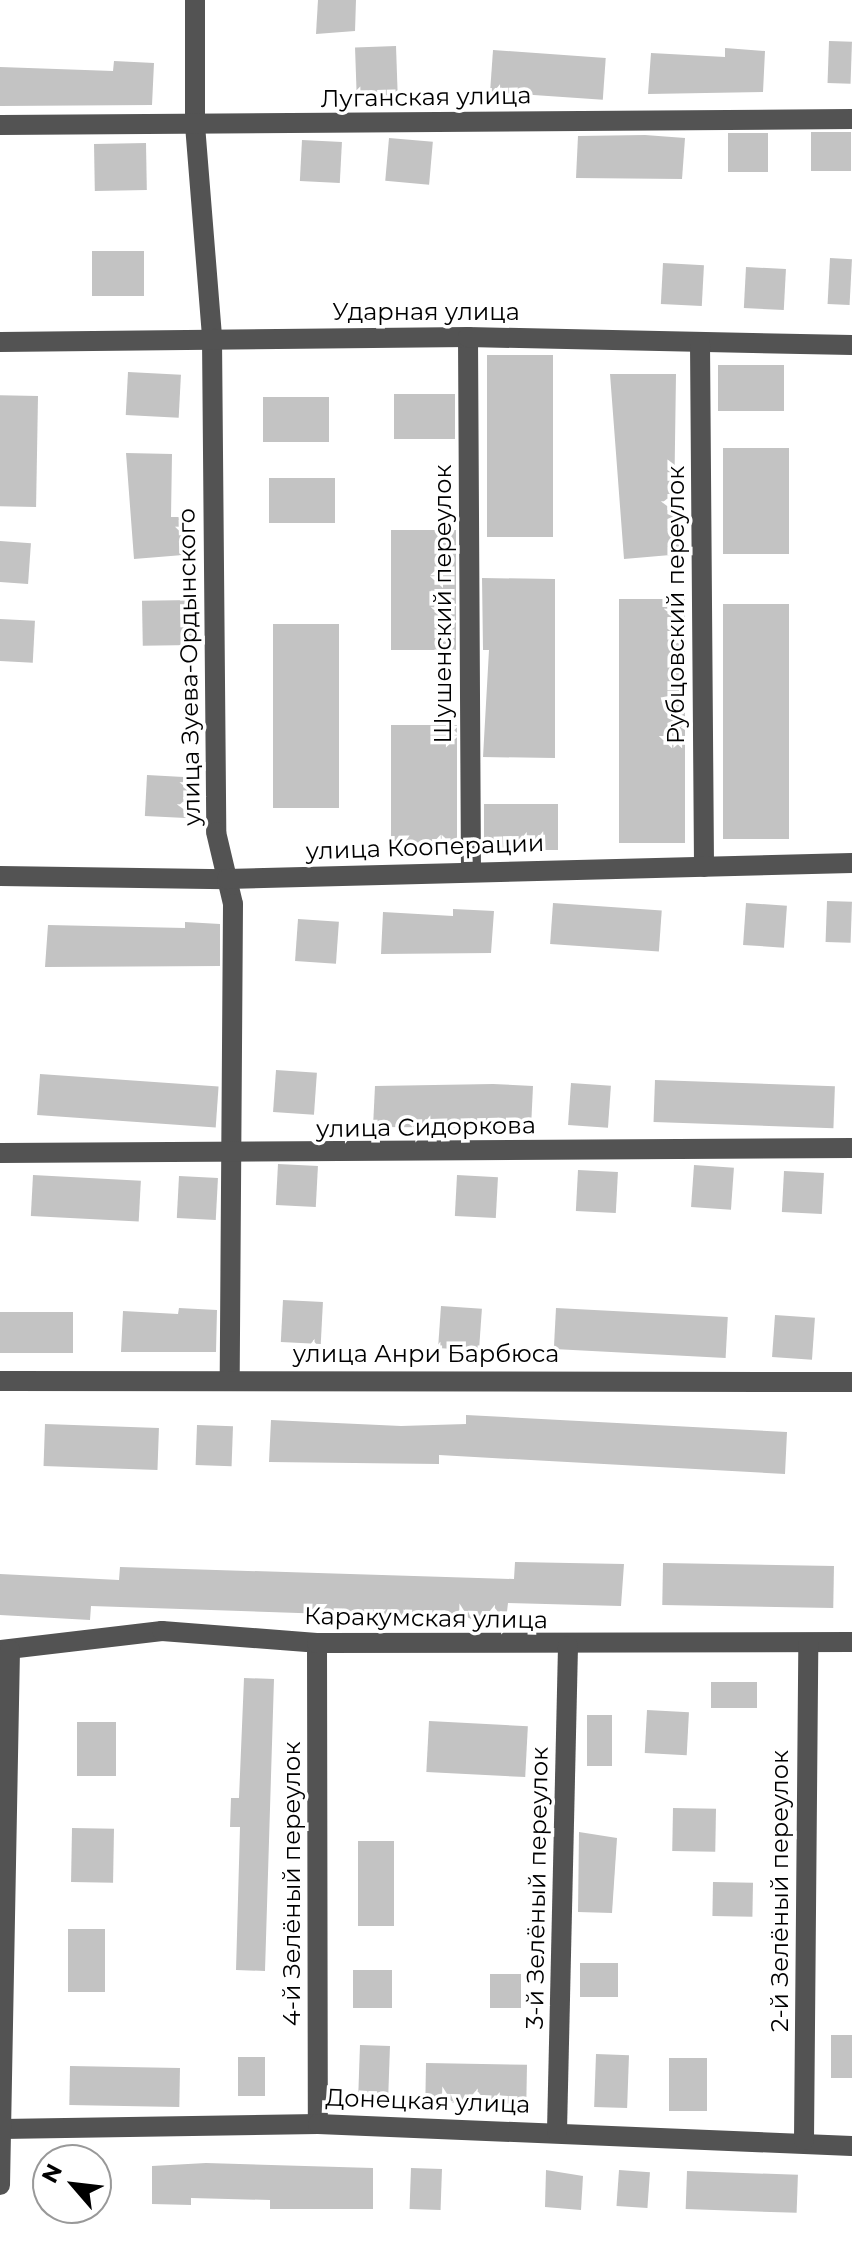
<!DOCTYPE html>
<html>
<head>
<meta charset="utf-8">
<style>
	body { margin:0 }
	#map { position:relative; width:852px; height:2256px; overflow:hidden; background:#fff; font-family:Montserrat,sans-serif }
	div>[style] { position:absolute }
	.building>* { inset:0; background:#c3c3c3; transform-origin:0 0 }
	.minor>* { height:20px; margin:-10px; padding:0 10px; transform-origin:10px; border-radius:10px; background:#535353 }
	span { translate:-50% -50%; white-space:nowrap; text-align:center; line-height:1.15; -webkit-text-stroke:7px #fff; paint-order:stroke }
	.street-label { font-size:24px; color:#000 }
	.north { position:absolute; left:32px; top:2144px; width:80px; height:80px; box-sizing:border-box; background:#fff; border:2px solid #999; border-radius:50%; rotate:298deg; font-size:22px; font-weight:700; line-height:32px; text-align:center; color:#000 }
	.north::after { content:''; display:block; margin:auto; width:28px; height:36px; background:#000; clip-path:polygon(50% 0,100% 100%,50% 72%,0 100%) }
</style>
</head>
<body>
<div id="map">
	<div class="building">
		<div style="clip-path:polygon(318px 0,356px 0,355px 31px,316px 34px)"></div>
		<div style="left:829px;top:41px;width:23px;height:42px;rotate:2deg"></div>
		<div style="left:396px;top:46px;width:49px;height:41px;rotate:88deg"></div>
		<div style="clip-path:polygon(725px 48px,765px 51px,763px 92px,648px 94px,651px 53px,725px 57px)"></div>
		<div style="left:493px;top:50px;width:113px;height:42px;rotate:4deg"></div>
		<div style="clip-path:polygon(114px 61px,154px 63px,152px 105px,0 106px,0 67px,113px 71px)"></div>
		<div style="left:811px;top:132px;width:40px;height:39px"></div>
		<div style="left:728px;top:133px;width:40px;height:39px"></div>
		<div style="clip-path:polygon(645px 135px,685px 138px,682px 179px,576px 178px,578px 136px)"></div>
		<div style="left:389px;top:138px;width:44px;height:43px;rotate:5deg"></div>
		<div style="left:302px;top:140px;width:40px;height:41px;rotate:3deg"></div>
		<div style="left:146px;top:143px;width:47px;height:52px;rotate:89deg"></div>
		<div style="left:92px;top:251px;width:52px;height:45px"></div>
		<div style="left:830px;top:258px;width:22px;height:46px;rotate:3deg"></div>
		<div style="left:663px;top:263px;width:41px;height:41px;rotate:3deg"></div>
		<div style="left:746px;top:267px;width:40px;height:41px;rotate:3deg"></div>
		<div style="left:487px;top:355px;width:66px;height:182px"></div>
		<div style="left:718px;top:365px;width:66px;height:46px"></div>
		<div style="left:128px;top:372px;width:53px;height:43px;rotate:3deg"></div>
		<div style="clip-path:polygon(610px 374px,676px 374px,674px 513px,682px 554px,624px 559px)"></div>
		<div style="left:394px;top:394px;width:61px;height:45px"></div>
		<div style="left:38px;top:396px;width:111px;height:38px;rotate:91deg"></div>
		<div style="left:263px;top:397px;width:66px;height:45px"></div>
		<div style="left:723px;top:448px;width:66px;height:106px"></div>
		<div style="clip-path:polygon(126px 453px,172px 454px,171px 517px,180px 517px,183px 555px,134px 559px)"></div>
		<div style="left:269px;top:478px;width:66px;height:45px"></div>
		<div style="left:391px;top:530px;width:65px;height:120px"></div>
		<div style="left:0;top:541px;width:31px;height:41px;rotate:4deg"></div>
		<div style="clip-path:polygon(482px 578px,555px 579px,555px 758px,483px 757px,489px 650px,483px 650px)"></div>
		<div style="left:619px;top:599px;width:66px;height:244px"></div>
		<div style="left:192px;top:600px;width:45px;height:50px;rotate:89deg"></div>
		<div style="left:723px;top:604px;width:66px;height:235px"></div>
		<div style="left:0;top:619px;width:35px;height:42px;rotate:3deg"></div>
		<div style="left:273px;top:624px;width:66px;height:184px"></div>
		<div style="left:391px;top:725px;width:66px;height:118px"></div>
		<div style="left:147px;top:775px;width:41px;height:41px;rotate:3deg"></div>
		<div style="clip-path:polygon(484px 804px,558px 804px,558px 850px,492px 850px,484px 843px)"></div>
		<div style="left:827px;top:901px;width:25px;height:41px;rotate:2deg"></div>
		<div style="left:553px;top:903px;width:109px;height:41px;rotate:4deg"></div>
		<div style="left:746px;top:903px;width:41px;height:42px;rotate:4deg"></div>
		<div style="clip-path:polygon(453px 909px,494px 911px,491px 953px,381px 954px,383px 912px,453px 916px)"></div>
		<div style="left:298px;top:919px;width:41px;height:42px;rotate:4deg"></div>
		<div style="clip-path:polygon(185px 922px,220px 924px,220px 966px,45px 967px,48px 925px,185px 928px)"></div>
		<div style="left:276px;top:1070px;width:41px;height:42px;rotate:4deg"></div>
		<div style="left:40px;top:1074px;width:179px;height:41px;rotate:4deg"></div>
		<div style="left:655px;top:1080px;width:180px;height:42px;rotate:2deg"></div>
		<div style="left:571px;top:1083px;width:40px;height:42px;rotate:4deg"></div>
		<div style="clip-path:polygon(493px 1084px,533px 1086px,531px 1128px,373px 1127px,375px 1086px)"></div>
		<div style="left:278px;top:1164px;width:40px;height:41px;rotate:3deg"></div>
		<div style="left:694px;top:1165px;width:40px;height:42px;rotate:4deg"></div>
		<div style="left:578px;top:1170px;width:40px;height:41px;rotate:3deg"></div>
		<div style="left:784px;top:1171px;width:40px;height:41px;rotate:3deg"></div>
		<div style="left:33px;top:1175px;width:108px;height:41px;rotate:3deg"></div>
		<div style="left:457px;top:1175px;width:41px;height:41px;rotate:3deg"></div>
		<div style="left:179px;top:1176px;width:39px;height:42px;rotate:3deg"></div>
		<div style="left:283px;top:1300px;width:40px;height:42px;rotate:3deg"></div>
		<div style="left:441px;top:1306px;width:41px;height:42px;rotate:4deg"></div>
		<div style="clip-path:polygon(179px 1308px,217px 1310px,216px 1352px,121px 1352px,123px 1311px,178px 1314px)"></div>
		<div style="left:556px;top:1308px;width:172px;height:41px;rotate:3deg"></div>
		<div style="left:0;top:1312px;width:73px;height:41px"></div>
		<div style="left:775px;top:1315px;width:40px;height:42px;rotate:4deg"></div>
		<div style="clip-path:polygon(466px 1415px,787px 1432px,785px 1474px,439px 1455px,439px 1464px,269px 1462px,271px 1420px,401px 1426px,466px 1424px)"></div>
		<div style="left:45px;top:1424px;width:114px;height:42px;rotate:2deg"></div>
		<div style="left:197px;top:1425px;width:36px;height:40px;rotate:2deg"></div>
		<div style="clip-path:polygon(515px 1562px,624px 1564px,621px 1606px,508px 1603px,506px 1620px,91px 1606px,90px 1620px,0 1615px,0 1574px,119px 1580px,120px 1567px,514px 1579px)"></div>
		<div style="left:663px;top:1563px;width:171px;height:42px;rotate:1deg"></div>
		<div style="clip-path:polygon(244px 1678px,274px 1679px,265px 1971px,236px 1970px,240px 1827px,230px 1827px,231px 1798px,239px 1798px)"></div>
		<div style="left:711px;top:1682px;width:46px;height:26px"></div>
		<div style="left:647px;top:1710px;width:42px;height:43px;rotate:3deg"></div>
		<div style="left:587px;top:1715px;width:25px;height:51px"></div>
		<div style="left:429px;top:1721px;width:99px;height:51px;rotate:3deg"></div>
		<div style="left:77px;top:1722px;width:39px;height:54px"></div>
		<div style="left:673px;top:1808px;width:43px;height:43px;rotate:1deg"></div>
		<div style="left:72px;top:1828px;width:42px;height:54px;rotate:1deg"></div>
		<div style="clip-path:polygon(579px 1832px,617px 1838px,612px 1913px,578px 1912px)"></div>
		<div style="left:358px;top:1841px;width:36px;height:85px"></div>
		<div style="left:713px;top:1882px;width:40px;height:34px;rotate:1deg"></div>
		<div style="left:68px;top:1929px;width:37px;height:63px"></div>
		<div style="left:580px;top:1963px;width:38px;height:34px"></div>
		<div style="left:353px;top:1970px;width:39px;height:38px"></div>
		<div style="left:490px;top:1974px;width:31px;height:34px"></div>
		<div style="left:831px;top:2035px;width:21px;height:43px"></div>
		<div style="left:360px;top:2045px;width:30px;height:47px;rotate:2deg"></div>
		<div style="left:596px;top:2054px;width:33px;height:53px;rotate:2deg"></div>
		<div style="left:238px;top:2057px;width:27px;height:39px"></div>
		<div style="left:669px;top:2058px;width:38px;height:53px"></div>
		<div style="left:426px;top:2063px;width:101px;height:39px;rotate:1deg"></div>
		<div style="left:70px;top:2066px;width:110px;height:39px;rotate:1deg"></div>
		<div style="clip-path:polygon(206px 2163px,373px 2168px,373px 2209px,270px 2209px,270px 2200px,191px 2198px,191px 2205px,152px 2204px,152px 2166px)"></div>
		<div style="left:411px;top:2168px;width:31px;height:41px;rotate:2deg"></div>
		<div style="clip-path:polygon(546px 2170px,583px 2176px,581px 2210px,545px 2207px)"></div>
		<div style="left:619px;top:2170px;width:31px;height:36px;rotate:4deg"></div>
		<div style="left:687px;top:2171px;width:111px;height:38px;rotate:2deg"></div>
	</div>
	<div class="minor">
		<div style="left:195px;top:0;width:125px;rotate:90deg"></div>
		<div style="left:195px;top:125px;width:214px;rotate:85.4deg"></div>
		<div style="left:212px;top:338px;width:494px;rotate:89.5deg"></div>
		<div style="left:216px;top:832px;width:74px;rotate:76.7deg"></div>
		<div style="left:233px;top:904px;width:475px;rotate:90.4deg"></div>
		<div style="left:0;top:125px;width:852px;rotate:-0.4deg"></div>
		<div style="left:468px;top:337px;width:534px;rotate:89.68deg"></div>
		<div style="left:0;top:342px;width:468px;rotate:-0.6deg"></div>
		<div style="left:468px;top:337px;width:384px;rotate:1.2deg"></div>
		<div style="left:700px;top:343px;width:524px;rotate:89.56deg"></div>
		<div style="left:0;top:876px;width:227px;rotate:0.8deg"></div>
		<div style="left:227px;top:879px;width:625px;rotate:-1.47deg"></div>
		<div style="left:0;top:1153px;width:852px;rotate:-0.34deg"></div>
		<div style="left:0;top:1381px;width:852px;rotate:0.07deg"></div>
		<div style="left:317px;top:1643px;width:481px;rotate:89.9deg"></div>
		<div style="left:0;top:1650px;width:163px;rotate:-6.7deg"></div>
		<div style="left:162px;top:1631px;width:155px;rotate:4.4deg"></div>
		<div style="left:317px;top:1643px;width:535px;rotate:-0.11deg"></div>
		<div style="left:2px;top:2129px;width:316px;rotate:-0.9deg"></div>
		<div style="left:318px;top:2124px;width:534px;rotate:2.36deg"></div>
		<div style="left:557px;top:2131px;width:485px;rotate:-88.7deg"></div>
		<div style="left:804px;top:2140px;width:497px;rotate:-89.5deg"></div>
		<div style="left:0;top:2185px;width:535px;rotate:-88.93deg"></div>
	</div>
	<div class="street-label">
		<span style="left:426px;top:97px;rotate:-1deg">Луганская улица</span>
		<span style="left:426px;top:312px">Ударная улица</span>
		<span style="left:443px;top:604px;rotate:-90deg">Шушенский переулок</span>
		<span style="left:676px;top:605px;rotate:-90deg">Рубцовский переулок</span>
		<span style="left:189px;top:667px;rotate:-91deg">улица Зуева-Ордынского</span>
		<span style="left:425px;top:847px;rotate:-2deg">улица Кооперации</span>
		<span style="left:426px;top:1127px;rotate:-1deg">улица Сидоркова</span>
		<span style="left:426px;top:1354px">улица Анри Барбюса</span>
		<span style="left:426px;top:1618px;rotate:1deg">Каракумская улица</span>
		<span style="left:292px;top:1884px;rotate:-90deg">4-й Зелёный переулок</span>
		<span style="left:537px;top:1888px;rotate:-89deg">3-й Зелёный переулок</span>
		<span style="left:780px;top:1891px;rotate:-90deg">2-й Зелёный переулок</span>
		<span style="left:428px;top:2101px;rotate:2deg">Донецкая улица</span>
	</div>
	<div class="north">N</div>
</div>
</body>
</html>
